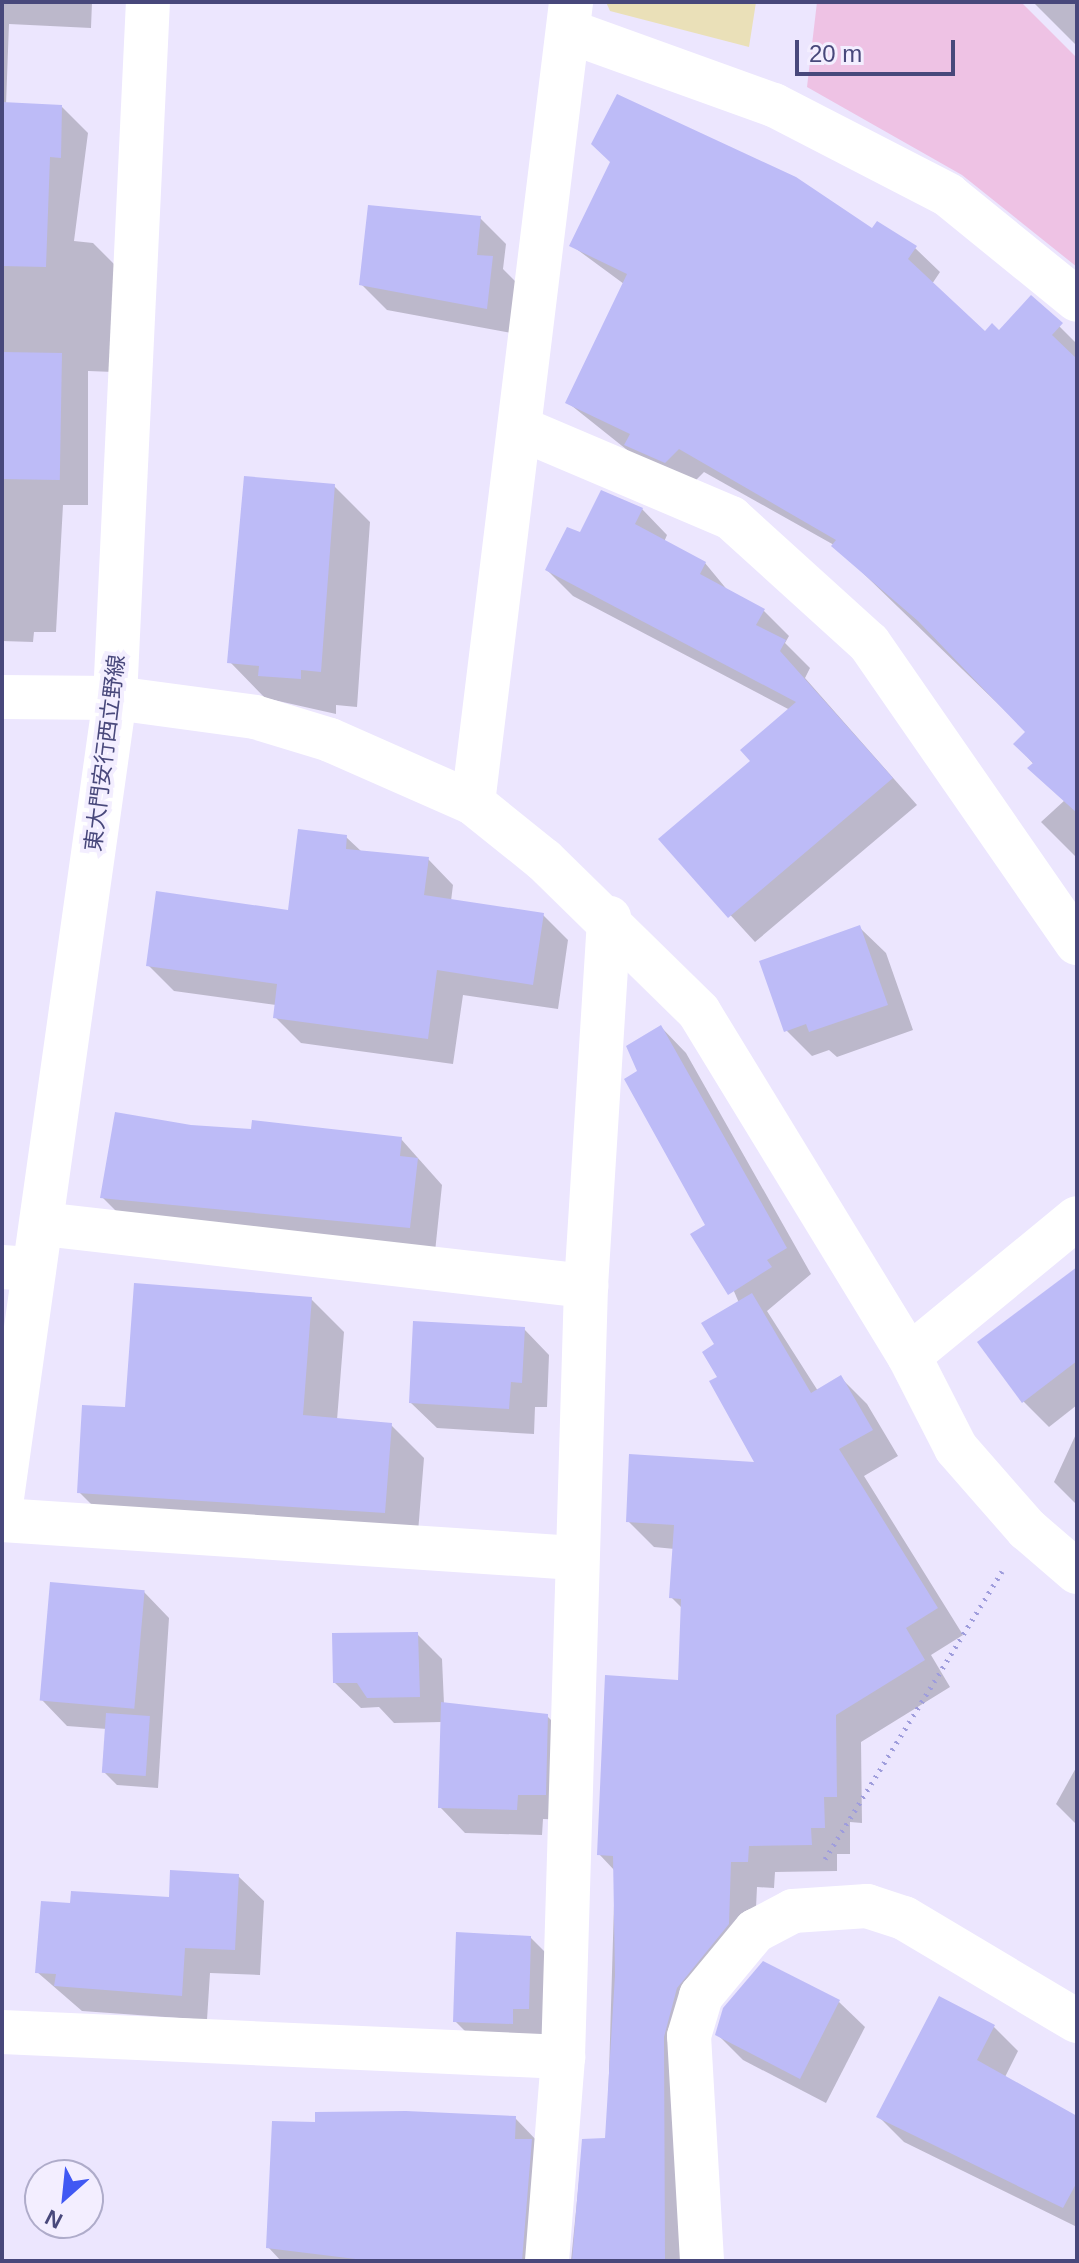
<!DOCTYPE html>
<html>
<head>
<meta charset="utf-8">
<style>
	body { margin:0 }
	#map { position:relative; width:1079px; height:2263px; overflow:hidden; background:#ece6fe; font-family:Helvetica,"Noto Sans JP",sans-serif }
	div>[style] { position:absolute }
	.green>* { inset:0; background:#eec2e4 }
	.water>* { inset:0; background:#eae0b8 }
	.shadow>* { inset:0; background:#0003 }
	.building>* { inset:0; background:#bdbbf7; transform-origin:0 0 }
	.path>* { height:5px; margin-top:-2.5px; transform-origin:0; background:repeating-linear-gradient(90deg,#9f9ddc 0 2px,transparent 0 8px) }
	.minor>* { height:44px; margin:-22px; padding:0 22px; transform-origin:22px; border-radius:22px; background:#fff }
	.tertiary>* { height:44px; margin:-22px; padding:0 22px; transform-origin:22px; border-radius:22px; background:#fff }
	.secondary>* { height:44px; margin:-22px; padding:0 22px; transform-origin:22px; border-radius:22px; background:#fff }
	span { translate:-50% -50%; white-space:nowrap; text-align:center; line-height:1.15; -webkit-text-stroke:8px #f3eeff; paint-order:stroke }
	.street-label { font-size:22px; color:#48487b }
	.frame { position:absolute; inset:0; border:4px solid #48487b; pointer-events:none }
	.north { position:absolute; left:24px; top:2159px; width:80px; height:80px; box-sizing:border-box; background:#f3eeff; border:2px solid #afacca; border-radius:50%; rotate:207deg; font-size:22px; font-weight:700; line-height:32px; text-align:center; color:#48487b }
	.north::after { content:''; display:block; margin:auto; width:28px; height:36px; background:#4058f3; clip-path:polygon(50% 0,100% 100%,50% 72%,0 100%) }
	.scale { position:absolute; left:795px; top:40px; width:160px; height:36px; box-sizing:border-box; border:4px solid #48487b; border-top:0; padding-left:10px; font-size:24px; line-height:28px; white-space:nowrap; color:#48487b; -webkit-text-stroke:6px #f3eeff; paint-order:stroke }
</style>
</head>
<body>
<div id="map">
	<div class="green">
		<div style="clip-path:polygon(817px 2px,1021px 2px,1077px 58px,1077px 267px,962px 175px,807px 87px)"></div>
	</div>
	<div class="water">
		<div style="clip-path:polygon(606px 2px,756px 2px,749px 47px,610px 11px)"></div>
	</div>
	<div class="shadow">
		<div style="clip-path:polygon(2px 2px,92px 2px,91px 28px,9px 24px,6px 105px,62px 107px,88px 133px,74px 241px,93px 243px,119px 269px,114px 372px,88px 371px,88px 505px,63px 505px,56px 632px,34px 632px,33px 642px,2px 641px)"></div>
		<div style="clip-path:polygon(1033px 2px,1077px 2px,1077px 46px)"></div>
		<div style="clip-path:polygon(480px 218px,506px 244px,503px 269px,518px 284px,512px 333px,387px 310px,361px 284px)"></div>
		<div style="clip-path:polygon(873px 231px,915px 248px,940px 272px,932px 284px,985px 334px,999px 333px,1031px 298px,1077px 344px,1077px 858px,1041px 822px,1065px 800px,1016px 744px,1027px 732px,834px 545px,704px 472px,690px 486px,651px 469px,567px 402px,624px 284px,571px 245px)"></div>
		<div style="clip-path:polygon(334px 486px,370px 522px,357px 707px,336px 705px,336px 714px,265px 698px,230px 662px)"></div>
		<div style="clip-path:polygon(642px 509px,667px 535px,664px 542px,705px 563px,729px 592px,763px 610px,789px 636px,785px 643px,810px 668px,805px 678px,917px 805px,755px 942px,661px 839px,753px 761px,790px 710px,573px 596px,547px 570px,581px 535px)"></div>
		<div style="clip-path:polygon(346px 837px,362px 852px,428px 859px,453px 885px,451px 901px,543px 915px,568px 940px,558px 1009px,463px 995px,453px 1064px,301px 1043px,275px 1017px,276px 1005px,174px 991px,148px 965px,290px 912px)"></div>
		<div style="clip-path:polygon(860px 928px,886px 953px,913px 1030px,837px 1057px,829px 1050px,812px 1056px,786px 1030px)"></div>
		<div style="clip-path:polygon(661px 1027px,686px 1053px,811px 1274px,767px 1311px,818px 1391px,841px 1378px,867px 1404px,898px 1456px,864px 1476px,963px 1635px,931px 1655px,950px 1687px,861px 1742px,862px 1823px,850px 1822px,850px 1854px,837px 1854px,837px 1871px,775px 1872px,774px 1888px,757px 1887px,754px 1950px,703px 2015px,690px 2261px,571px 2261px,583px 2141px,607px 2140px,615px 1871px,599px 1854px,680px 1682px,683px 1609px,671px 1597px,675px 1549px,654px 1547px,628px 1521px,758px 1464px,719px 1378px,716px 1345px,739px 1303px,640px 1072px)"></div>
		<div style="clip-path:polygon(191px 1127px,401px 1139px,442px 1185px,435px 1252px,127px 1222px,102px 1197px)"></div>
		<div style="clip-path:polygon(1077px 1283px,1077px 1405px,1049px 1427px,1023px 1401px)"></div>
		<div style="clip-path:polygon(311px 1299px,344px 1332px,337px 1420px,391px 1425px,424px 1458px,417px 1545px,112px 1525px,79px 1492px,127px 1409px)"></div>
		<div style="clip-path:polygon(524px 1329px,549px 1355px,547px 1407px,535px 1407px,534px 1434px,437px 1428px,411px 1403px)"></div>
		<div style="clip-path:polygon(1077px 1432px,1077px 1505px,1054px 1482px)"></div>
		<div style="clip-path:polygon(144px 1592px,169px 1618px,158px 1788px,117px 1785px,104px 1772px,107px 1729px,67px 1726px,42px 1700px)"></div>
		<div style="clip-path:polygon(417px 1634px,442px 1659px,444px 1704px,547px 1716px,573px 1742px,571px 1820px,543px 1819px,542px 1835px,465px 1833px,440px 1807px,442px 1722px,394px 1723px,379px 1707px,361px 1708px,335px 1683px)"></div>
		<div style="clip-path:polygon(1077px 1766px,1077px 1825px,1056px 1804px)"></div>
		<div style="clip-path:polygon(238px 1876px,264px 1901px,260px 1975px,210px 1973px,207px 2020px,82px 2011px,37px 1972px,72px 1905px,171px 1899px)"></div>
		<div style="clip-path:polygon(530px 1937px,556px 1963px,554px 2034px,537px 2034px,538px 2049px,481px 2047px,455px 2021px)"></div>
		<div style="clip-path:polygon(839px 2002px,865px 2027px,826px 2103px,743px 2060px,718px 2035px)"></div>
		<div style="clip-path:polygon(993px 2026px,1018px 2051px,1005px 2077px,1077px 2117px,1077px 2227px,904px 2142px,879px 2117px)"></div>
		<div style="clip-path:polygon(515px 2118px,541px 2145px,552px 2261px,281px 2261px,268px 2247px)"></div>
	</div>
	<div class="building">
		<div style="clip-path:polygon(617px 94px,796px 177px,872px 228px,877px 221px,917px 246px,908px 259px,985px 331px,992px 323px,999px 330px,1031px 295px,1063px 323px,1052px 335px,1077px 359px,1077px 813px,1027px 768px,1033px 763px,1013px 744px,1025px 732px,918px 621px,831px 546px,836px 540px,679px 449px,665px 463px,624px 445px,630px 434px,565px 403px,627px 274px,569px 246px,610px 162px,591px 144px)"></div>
		<div style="clip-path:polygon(2px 102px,62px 105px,61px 158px,50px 157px,46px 267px,2px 266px)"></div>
		<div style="clip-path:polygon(368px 205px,481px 216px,477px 255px,493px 256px,487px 309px,359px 285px)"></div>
		<div style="left:2px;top:352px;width:60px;height:127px;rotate:1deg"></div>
		<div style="clip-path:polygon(244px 476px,335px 484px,321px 672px,301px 670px,301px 679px,258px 676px,259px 666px,227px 663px)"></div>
		<div style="clip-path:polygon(601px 490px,643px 508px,635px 524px,706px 562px,700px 574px,765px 609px,756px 625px,786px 640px,780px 651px,893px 778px,728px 918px,658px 839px,750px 761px,740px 750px,796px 702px,545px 570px,567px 527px,580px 532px)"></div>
		<div style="clip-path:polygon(298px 829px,347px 835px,346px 849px,429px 857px,424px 895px,544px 913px,533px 985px,437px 970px,428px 1039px,273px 1018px,277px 984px,146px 966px,156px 891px,288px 910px)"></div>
		<div style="clip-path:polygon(860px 925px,888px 1005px,809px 1032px,806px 1024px,784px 1032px,759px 961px)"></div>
		<div style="clip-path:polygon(661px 1025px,787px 1248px,767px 1260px,772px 1267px,728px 1295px,690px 1234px,705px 1225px,624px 1079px,637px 1071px,626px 1046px)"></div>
		<div style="clip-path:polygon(115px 1112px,191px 1125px,251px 1129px,252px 1120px,402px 1137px,400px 1156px,418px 1158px,410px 1228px,100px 1198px)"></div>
		<div style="clip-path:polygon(1077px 1267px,1077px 1361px,1022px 1403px,977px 1342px)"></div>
		<div style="clip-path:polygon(134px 1283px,312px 1297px,303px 1415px,392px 1423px,385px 1513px,77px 1493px,82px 1405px,125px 1407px)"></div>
		<div style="clip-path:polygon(752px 1293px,811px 1393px,841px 1375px,873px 1430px,839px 1449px,938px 1608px,906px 1628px,925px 1660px,836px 1715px,837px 1797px,824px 1797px,825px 1828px,811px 1828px,812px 1845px,749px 1846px,748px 1862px,731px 1862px,729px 1924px,677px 1988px,664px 2037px,665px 2261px,572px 2261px,582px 2139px,605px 2138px,615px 1975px,613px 1856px,597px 1855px,605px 1675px,678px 1680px,681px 1599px,669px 1598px,674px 1525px,626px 1522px,629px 1454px,754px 1462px,709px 1381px,717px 1377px,702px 1352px,714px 1344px,701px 1323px)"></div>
		<div style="clip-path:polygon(413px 1321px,525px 1327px,522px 1383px,511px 1382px,509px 1409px,409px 1403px)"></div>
		<div style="left:50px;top:1582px;width:95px;height:119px;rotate:5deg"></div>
		<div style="clip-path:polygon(418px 1632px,420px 1697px,367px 1698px,357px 1683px,333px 1683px,332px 1633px)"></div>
		<div style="clip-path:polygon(441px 1702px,548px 1714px,546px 1795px,518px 1795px,517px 1810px,438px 1808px)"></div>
		<div style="left:106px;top:1713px;width:44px;height:60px;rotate:4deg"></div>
		<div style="clip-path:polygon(170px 1870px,239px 1874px,235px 1950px,185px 1948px,182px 1996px,54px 1986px,56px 1974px,35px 1973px,41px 1901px,70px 1903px,71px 1891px,169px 1897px)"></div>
		<div style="clip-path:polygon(456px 1932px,531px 1936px,529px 2009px,513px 2009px,513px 2024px,453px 2022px)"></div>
		<div style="clip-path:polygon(763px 1961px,840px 2000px,800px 2079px,715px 2035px,723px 2008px)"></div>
		<div style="clip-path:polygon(939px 1996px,995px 2025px,977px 2060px,1077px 2116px,1077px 2182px,1063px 2208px,876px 2117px)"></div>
		<div style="clip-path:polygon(406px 2111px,516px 2116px,515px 2139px,532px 2139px,522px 2261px,372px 2261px,266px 2248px,272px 2121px,315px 2122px,315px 2112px)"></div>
	</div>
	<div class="path">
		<div style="left:825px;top:1859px;width:338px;rotate:-58.4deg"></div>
	</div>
	<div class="minor">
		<div style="left:568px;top:31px;width:219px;rotate:19.8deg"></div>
		<div style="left:774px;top:105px;width:196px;rotate:27.3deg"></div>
		<div style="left:948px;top:195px;width:166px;rotate:39.1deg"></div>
		<div style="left:524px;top:430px;width:225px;rotate:23deg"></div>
		<div style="left:731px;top:518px;width:186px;rotate:42.2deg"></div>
		<div style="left:869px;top:643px;width:365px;rotate:55.3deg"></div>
		<div style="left:473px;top:803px;width:807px;rotate:-83.02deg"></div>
		<div style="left:43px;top:1224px;width:547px;rotate:6.51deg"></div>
		<div style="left:2px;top:1267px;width:32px;rotate:4deg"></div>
		<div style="left:909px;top:1356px;width:217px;rotate:-39.4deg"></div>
		<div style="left:2px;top:1520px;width:574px;rotate:3.79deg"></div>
		<div style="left:2px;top:2032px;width:562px;rotate:2.55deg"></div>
		<div style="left:547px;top:2261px;width:205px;rotate:-85.5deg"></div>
		<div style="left:563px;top:2057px;width:771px;rotate:-88.29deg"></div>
		<div style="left:586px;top:1286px;width:369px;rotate:-86.4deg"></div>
		<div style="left:702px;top:2261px;width:225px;rotate:-93.3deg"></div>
		<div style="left:689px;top:2036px;width:42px;rotate:-73.3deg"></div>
		<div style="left:701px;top:1996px;width:85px;rotate:-50.3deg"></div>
		<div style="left:755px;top:1931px;width:43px;rotate:-27.8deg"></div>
		<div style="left:793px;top:1911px;width:74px;rotate:-3.9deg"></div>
		<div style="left:867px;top:1906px;width:39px;rotate:18deg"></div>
		<div style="left:904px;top:1918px;width:201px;rotate:30.8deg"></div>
	</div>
	<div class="tertiary">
		<div style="left:2px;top:697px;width:113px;rotate:0.5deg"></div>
		<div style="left:115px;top:698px;width:141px;rotate:7.7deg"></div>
		<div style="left:255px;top:717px;width:78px;rotate:17deg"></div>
		<div style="left:330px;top:740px;width:156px;rotate:23.8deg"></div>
		<div style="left:473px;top:803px;width:91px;rotate:38.8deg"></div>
		<div style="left:544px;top:860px;width:217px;rotate:44.4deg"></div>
		<div style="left:699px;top:1012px;width:403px;rotate:58.6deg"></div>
		<div style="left:909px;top:1356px;width:103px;rotate:62.9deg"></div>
		<div style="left:956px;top:1448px;width:108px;rotate:48.8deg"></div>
		<div style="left:1027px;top:1529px;width:66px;rotate:40.7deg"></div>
	</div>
	<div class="secondary">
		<div style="left:2px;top:1498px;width:808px;rotate:-81.96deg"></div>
		<div style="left:115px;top:698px;width:697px;rotate:-87.29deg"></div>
	</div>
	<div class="street-label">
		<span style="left:105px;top:753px;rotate:-83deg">東大門安行西立野線</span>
	</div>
	<div class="frame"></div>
	<div class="north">N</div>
	<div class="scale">20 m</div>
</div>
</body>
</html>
